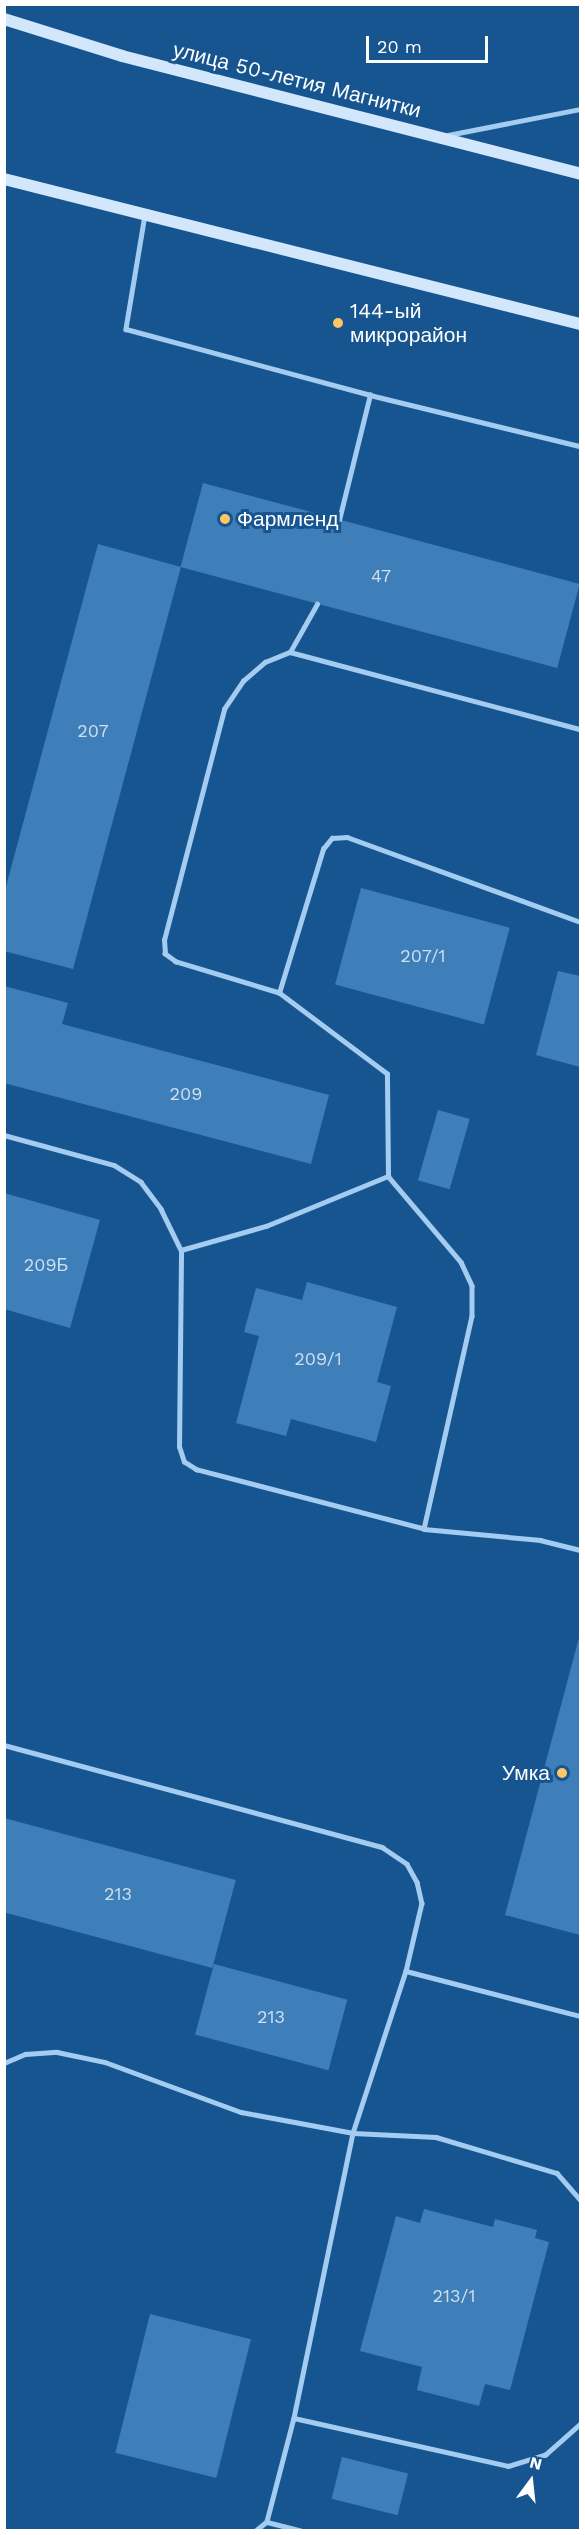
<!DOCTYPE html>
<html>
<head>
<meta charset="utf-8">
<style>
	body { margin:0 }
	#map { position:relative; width:585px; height:2535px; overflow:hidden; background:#175590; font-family:"Work Sans",sans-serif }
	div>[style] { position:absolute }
	.building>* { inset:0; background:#3f7fb9; transform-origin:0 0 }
	.lane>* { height:4.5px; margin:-2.25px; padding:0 2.25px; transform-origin:2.25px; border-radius:2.25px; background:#a4ccf0 }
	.secondary>* { height:12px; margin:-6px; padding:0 6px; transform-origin:6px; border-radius:6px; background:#d2e7fb }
	.dots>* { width:16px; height:16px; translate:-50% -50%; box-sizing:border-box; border:3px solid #175590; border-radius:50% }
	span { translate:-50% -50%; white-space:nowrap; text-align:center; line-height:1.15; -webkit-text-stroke:6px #175590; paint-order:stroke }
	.number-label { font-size:18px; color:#cfdfee }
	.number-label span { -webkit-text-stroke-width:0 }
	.street-label { font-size:21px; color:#fff }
	.poi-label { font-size:21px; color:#fff }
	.left { translate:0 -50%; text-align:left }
	.right { translate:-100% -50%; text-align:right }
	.frame { position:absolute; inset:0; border:6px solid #fff; pointer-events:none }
	.north { position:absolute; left:501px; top:2451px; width:60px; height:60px; -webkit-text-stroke:4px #175590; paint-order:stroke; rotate:15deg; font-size:16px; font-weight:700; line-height:24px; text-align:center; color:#fff }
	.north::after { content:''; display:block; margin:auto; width:21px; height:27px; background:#fff; clip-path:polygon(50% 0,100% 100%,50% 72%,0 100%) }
	.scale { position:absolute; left:366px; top:36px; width:122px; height:27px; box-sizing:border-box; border:3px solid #fff; border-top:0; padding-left:8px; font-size:18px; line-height:21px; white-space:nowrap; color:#fff; -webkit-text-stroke:4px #175590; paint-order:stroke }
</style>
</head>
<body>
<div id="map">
	<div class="building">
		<div style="left:203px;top:483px;width:390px;height:87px;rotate:15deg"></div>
		<div style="clip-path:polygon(98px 544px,181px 567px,73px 969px,4px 951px,4px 894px)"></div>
		<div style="left:361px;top:888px;width:154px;height:100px;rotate:15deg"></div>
		<div style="clip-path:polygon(558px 971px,580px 976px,580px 1067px,536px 1055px)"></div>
		<div style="clip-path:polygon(4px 986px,68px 1003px,62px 1024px,329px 1095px,311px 1164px,4px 1083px)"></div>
		<div style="left:438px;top:1110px;width:33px;height:73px;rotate:16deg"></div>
		<div style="clip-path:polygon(4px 1193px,100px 1220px,70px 1328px,4px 1309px)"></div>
		<div style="clip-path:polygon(307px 1282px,397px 1307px,377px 1382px,391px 1386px,376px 1442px,291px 1419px,286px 1436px,236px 1423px,259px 1336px,244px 1332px,256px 1288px,302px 1300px)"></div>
		<div style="clip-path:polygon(580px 1634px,580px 1935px,505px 1915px)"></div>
		<div style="left:4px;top:1818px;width:240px;height:91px;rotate:15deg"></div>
		<div style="left:214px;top:1964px;width:138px;height:73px;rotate:15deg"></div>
		<div style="clip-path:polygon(424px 2209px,493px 2227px,495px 2219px,537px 2230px,535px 2238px,549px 2242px,510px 2390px,485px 2384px,479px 2406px,417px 2390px,422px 2367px,360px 2351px,396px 2216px,420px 2223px)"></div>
		<div style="left:150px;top:2314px;width:104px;height:143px;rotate:14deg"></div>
		<div style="left:342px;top:2457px;width:68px;height:43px;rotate:14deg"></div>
	</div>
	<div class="lane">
		<div style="left:448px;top:135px;width:135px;rotate:-11.1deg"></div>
		<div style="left:145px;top:215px;width:116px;rotate:99.5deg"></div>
		<div style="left:126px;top:329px;width:253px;rotate:15.1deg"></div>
		<div style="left:339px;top:520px;width:129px;rotate:-76.1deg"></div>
		<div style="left:370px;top:395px;width:216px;rotate:13.7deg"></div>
		<div style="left:290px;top:652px;width:55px;rotate:-60.6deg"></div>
		<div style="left:279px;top:993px;width:151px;rotate:-73deg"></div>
		<div style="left:323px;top:849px;width:14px;rotate:-51deg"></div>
		<div style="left:332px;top:838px;width:15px;rotate:-4deg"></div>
		<div style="left:347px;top:837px;width:248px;rotate:20deg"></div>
		<div style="left:4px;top:1135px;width:114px;rotate:15.3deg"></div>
		<div style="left:114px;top:1165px;width:32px;rotate:32deg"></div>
		<div style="left:141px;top:1182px;width:34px;rotate:53deg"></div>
		<div style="left:161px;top:1209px;width:46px;rotate:64deg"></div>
		<div style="left:181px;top:1250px;width:88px;rotate:-15.8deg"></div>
		<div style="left:266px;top:1226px;width:132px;rotate:-22.3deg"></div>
		<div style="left:388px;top:1176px;width:113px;rotate:49.7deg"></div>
		<div style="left:461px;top:1262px;width:26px;rotate:65deg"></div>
		<div style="left:472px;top:1286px;width:30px;rotate:90deg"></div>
		<div style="left:472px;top:1316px;width:218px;rotate:102.7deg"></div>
		<div style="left:424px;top:1529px;width:235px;rotate:-165.4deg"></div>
		<div style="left:197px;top:1470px;width:15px;rotate:-148deg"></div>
		<div style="left:184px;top:1462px;width:16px;rotate:-108deg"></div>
		<div style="left:179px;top:1447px;width:197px;rotate:-89.4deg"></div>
		<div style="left:388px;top:1176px;width:102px;rotate:-90.6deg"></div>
		<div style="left:387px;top:1074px;width:135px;rotate:-143.1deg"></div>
		<div style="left:279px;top:993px;width:108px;rotate:-163.2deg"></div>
		<div style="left:176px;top:962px;width:14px;rotate:-144deg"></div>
		<div style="left:165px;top:954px;width:14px;rotate:-94deg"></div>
		<div style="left:164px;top:940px;width:239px;rotate:-75.4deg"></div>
		<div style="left:224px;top:709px;width:34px;rotate:-56deg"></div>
		<div style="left:243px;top:681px;width:29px;rotate:-41deg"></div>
		<div style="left:265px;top:662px;width:27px;rotate:-22deg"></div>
		<div style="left:290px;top:652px;width:300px;rotate:14.9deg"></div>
		<div style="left:424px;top:1529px;width:117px;rotate:5.4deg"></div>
		<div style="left:540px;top:1540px;width:41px;rotate:14deg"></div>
		<div style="left:4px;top:1745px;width:392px;rotate:15.1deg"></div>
		<div style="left:382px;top:1847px;width:30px;rotate:34deg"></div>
		<div style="left:407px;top:1864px;width:21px;rotate:61deg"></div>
		<div style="left:417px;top:1882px;width:22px;rotate:77deg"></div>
		<div style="left:422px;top:1903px;width:70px;rotate:103.2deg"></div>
		<div style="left:406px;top:1971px;width:170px;rotate:108.1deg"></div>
		<div style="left:353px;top:2133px;width:83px;rotate:2.8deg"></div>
		<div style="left:436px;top:2137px;width:126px;rotate:16.6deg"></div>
		<div style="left:557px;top:2173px;width:35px;rotate:49deg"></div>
		<div style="left:406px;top:1971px;width:180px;rotate:14.5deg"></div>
		<div style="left:4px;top:2063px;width:23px;rotate:-23deg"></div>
		<div style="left:25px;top:2054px;width:32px;rotate:-4deg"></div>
		<div style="left:57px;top:2052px;width:49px;rotate:11.8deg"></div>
		<div style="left:105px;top:2062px;width:145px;rotate:20.2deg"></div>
		<div style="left:241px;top:2112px;width:114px;rotate:10.6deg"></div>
		<div style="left:353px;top:2133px;width:291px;rotate:101.7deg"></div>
		<div style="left:294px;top:2418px;width:107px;rotate:104.6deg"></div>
		<div style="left:267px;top:2522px;width:13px;rotate:141deg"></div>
		<div style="left:294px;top:2418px;width:219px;rotate:12.6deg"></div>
		<div style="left:508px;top:2466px;width:39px;rotate:-17deg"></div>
		<div style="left:545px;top:2455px;width:47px;rotate:-41.5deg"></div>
		<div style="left:267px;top:2522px;width:34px;rotate:14deg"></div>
	</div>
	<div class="secondary">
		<div style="left:4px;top:19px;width:124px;rotate:17.4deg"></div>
		<div style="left:122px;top:56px;width:473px;rotate:14.4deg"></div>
		<div style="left:4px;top:179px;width:594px;rotate:14.13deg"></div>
	</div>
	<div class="dots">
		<div style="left:338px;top:323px;background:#ffc663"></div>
		<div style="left:225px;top:519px;background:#ffc663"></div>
		<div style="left:562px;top:1773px;background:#ffc663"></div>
	</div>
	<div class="number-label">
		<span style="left:381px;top:576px">47</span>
		<span style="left:93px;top:731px">207</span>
		<span style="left:423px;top:956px">207/1</span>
		<span style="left:186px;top:1094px">209</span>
		<span style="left:46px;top:1265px">209Б</span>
		<span style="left:318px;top:1359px">209/1</span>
		<span style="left:118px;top:1894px">213</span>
		<span style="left:271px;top:2017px">213</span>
		<span style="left:454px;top:2296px">213/1</span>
	</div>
	<div class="street-label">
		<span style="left:297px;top:80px;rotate:14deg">улица 50-летия Магнитки</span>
	</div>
	<div class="poi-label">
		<span class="left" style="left:350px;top:323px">144-ый<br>микрорайон</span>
		<span class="left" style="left:237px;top:519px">Фармленд</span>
		<span class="right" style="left:550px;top:1773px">Умка</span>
	</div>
	<div class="frame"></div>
	<div class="north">N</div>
	<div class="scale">20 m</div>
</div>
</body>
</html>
